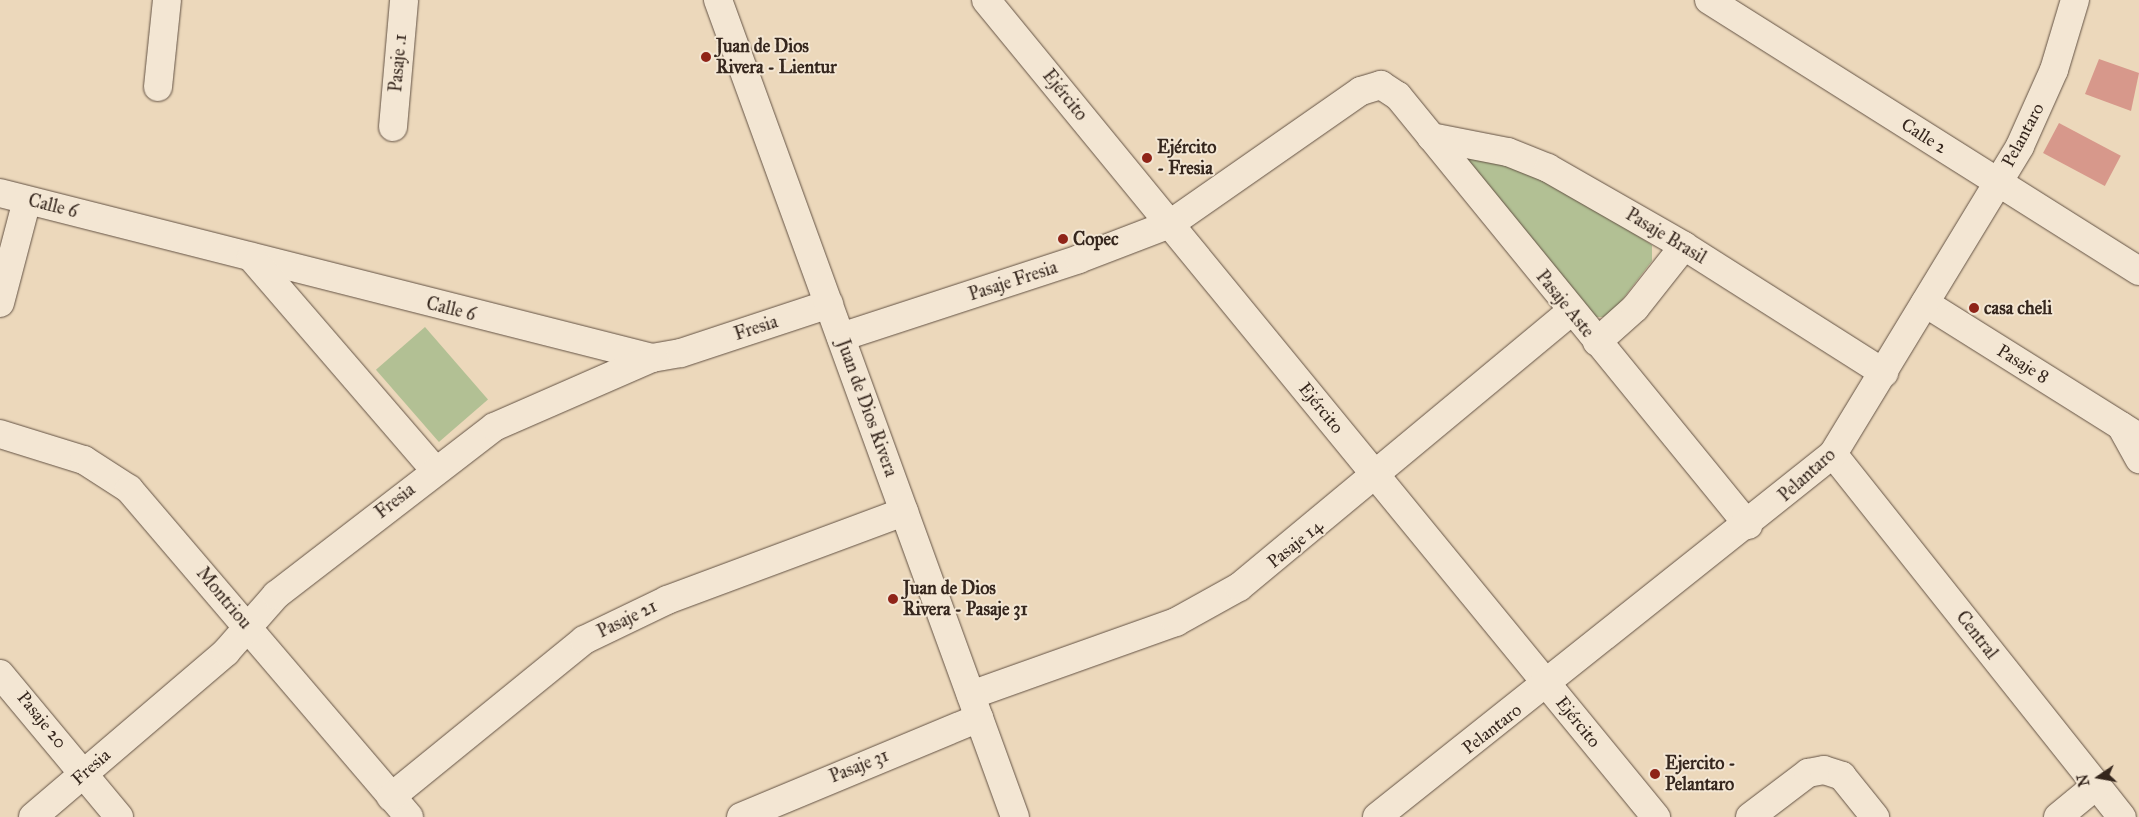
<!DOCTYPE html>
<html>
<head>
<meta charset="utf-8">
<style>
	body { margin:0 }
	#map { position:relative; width:2139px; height:817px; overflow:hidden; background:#ecd8bb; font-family:"IM FELL Great Primer",serif }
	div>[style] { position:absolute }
	.green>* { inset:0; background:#b2c094; transform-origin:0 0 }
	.building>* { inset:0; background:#d7988b; transform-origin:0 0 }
	.roads { filter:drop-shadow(0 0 1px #635244) drop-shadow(0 0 1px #635244) }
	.street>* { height:28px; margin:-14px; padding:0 14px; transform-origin:14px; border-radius:14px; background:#f3e6d3 }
	.secondary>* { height:28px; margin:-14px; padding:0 14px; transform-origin:14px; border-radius:14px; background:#f3e6d3 }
	.dots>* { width:14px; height:14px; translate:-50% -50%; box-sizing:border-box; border:2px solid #f3e6d3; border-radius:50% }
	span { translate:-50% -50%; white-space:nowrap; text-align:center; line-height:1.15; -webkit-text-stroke:4px #f3e6d3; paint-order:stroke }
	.poi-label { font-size:18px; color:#35261d; font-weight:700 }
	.left { translate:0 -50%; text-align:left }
	.street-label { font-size:18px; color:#35261d }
	.north { position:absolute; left:2074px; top:752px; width:50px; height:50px; -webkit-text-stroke:4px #f3e6d3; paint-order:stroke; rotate:258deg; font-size:14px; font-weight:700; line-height:20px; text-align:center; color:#35261d }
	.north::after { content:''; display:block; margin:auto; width:18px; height:22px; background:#35261d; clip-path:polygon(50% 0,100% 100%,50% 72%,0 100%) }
</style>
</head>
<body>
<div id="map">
	<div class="green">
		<div style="clip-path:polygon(1468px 155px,1500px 160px,1563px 187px,1652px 245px,1652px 261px,1609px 317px,1589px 317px,1463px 161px)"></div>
		<div style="left:425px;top:327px;width:96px;height:65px;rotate:49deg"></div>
	</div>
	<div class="building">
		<div style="clip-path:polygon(2099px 59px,2139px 73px,2131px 111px,2085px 94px)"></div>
		<div style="left:2059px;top:123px;width:70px;height:34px;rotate:28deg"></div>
	</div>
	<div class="roads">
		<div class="street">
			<div style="left:158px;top:87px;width:87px;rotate:-84.1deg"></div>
			<div style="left:393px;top:127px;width:127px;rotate:-85deg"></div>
			<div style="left:1431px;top:137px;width:78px;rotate:11deg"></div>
			<div style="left:1508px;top:152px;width:43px;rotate:21.8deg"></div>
			<div style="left:1548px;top:168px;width:157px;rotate:29.8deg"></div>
			<div style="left:1684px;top:246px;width:237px;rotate:32.4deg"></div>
			<div style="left:0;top:193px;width:673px;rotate:14.2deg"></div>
			<div style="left:251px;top:257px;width:281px;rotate:49.2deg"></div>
			<div style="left:0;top:303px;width:106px;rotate:-75.3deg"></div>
			<div style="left:1925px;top:303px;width:252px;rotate:32.1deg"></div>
			<div style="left:841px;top:337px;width:250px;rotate:-18.1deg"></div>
			<div style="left:1079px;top:259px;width:97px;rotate:-21deg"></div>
			<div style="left:1170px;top:224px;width:233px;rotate:-34.9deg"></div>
			<div style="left:1361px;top:91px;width:21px;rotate:-17deg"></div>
			<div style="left:1381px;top:85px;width:20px;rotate:33deg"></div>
			<div style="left:1398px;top:96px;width:554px;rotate:50.79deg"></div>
			<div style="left:1597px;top:342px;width:51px;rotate:-41.8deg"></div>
			<div style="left:1635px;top:308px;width:79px;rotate:-51.7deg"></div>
			<div style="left:2121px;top:426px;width:38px;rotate:61deg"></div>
			<div style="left:0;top:434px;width:88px;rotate:17.2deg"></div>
			<div style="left:84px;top:460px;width:54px;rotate:32.8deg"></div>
			<div style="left:129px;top:489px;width:431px;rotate:49.5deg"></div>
			<div style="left:1833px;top:454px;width:464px;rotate:51.5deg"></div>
			<div style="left:0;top:674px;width:186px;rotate:50.2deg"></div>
			<div style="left:971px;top:695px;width:218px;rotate:-19.6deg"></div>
			<div style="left:1176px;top:622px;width:72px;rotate:-29.1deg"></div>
			<div style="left:1239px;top:587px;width:432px;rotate:-39.7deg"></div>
			<div style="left:391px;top:797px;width:249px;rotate:-39.1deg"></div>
			<div style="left:584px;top:640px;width:92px;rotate:-25.7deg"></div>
			<div style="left:667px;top:600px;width:253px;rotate:-20.4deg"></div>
			<div style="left:33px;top:817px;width:254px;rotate:-40.5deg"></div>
			<div style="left:226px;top:652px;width:76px;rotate:-48.7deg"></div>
			<div style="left:276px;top:595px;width:275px;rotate:-37.6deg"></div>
			<div style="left:494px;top:427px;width:172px;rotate:-23.6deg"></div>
			<div style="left:652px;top:358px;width:29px;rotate:-10deg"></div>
			<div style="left:681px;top:353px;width:156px;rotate:-18.3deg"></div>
			<div style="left:741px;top:817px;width:258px;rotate:-22.6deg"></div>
			<div style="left:1750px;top:817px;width:73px;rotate:-37.2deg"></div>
			<div style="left:1808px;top:773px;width:16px;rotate:-11deg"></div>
			<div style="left:1824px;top:770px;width:19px;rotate:18deg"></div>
			<div style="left:1842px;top:776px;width:53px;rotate:51.2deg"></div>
			<div style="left:2058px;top:817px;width:50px;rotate:-39.4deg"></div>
		</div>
		<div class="secondary">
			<div style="left:718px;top:0;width:869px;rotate:70.02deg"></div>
			<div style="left:986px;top:0;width:1057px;rotate:50.65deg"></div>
			<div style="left:1709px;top:0;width:508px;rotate:32.22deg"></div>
			<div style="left:1377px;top:817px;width:583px;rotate:-38.52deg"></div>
			<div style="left:1833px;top:454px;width:360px;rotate:-58.7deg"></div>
			<div style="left:2020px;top:146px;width:83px;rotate:-65.9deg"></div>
			<div style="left:2054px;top:70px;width:73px;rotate:-73.3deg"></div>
		</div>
	</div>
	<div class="dots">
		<div style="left:706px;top:57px;background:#8f2418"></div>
		<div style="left:1147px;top:158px;background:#8f2418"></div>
		<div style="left:1063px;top:239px;background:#8f2418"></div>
		<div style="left:1974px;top:308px;background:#8f2418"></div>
		<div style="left:893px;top:599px;background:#8f2418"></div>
		<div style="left:1655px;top:774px;background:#8f2418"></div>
	</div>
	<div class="poi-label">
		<span class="left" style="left:716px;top:57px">Juan de Dios<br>Rivera - Lientur</span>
		<span class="left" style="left:1157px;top:158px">Ejército<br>- Fresia</span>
		<span class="left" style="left:1073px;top:239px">Copec</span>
		<span class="left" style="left:1984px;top:308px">casa cheli</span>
		<span class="left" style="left:903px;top:599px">Juan de Dios<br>Rivera - Pasaje 31</span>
		<span class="left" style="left:1665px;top:774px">Ejercito -<br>Pelantaro</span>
	</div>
	<div class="street-label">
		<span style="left:398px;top:63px;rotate:-85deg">Pasaje .1</span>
		<span style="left:1065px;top:95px;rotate:51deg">Ejército</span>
		<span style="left:2023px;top:135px;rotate:-62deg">Pelantaro</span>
		<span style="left:1924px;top:136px;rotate:32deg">Calle 2</span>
		<span style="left:53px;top:206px;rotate:14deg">Calle 6</span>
		<span style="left:1666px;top:236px;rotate:31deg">Pasaje Brasil</span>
		<span style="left:1013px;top:281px;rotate:-18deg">Pasaje Fresia</span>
		<span style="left:1565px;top:304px;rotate:51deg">Pasaje Aste</span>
		<span style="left:451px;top:309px;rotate:14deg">Calle 6</span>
		<span style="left:756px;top:328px;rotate:-18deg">Fresia</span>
		<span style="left:2023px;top:364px;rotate:32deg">Pasaje 8</span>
		<span style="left:867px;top:408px;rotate:70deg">Juan de Dios Rivera</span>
		<span style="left:1321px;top:408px;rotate:51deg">Ejército</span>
		<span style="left:1807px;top:475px;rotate:-42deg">Pelantaro</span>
		<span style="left:395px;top:501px;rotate:-38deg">Fresia</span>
		<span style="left:1295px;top:544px;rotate:-39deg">Pasaje 14</span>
		<span style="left:224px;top:598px;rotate:50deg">Montriou</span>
		<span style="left:627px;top:619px;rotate:-26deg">Pasaje 21</span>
		<span style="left:1977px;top:635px;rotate:52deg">Central</span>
		<span style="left:42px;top:720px;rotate:51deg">Pasaje 20</span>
		<span style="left:1578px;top:722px;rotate:51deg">Ejército</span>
		<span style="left:1492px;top:729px;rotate:-38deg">Pelantaro</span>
		<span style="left:859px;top:766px;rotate:-22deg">Pasaje 31</span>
		<span style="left:91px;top:767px;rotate:-41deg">Fresia</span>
	</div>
	<div class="north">N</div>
</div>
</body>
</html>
